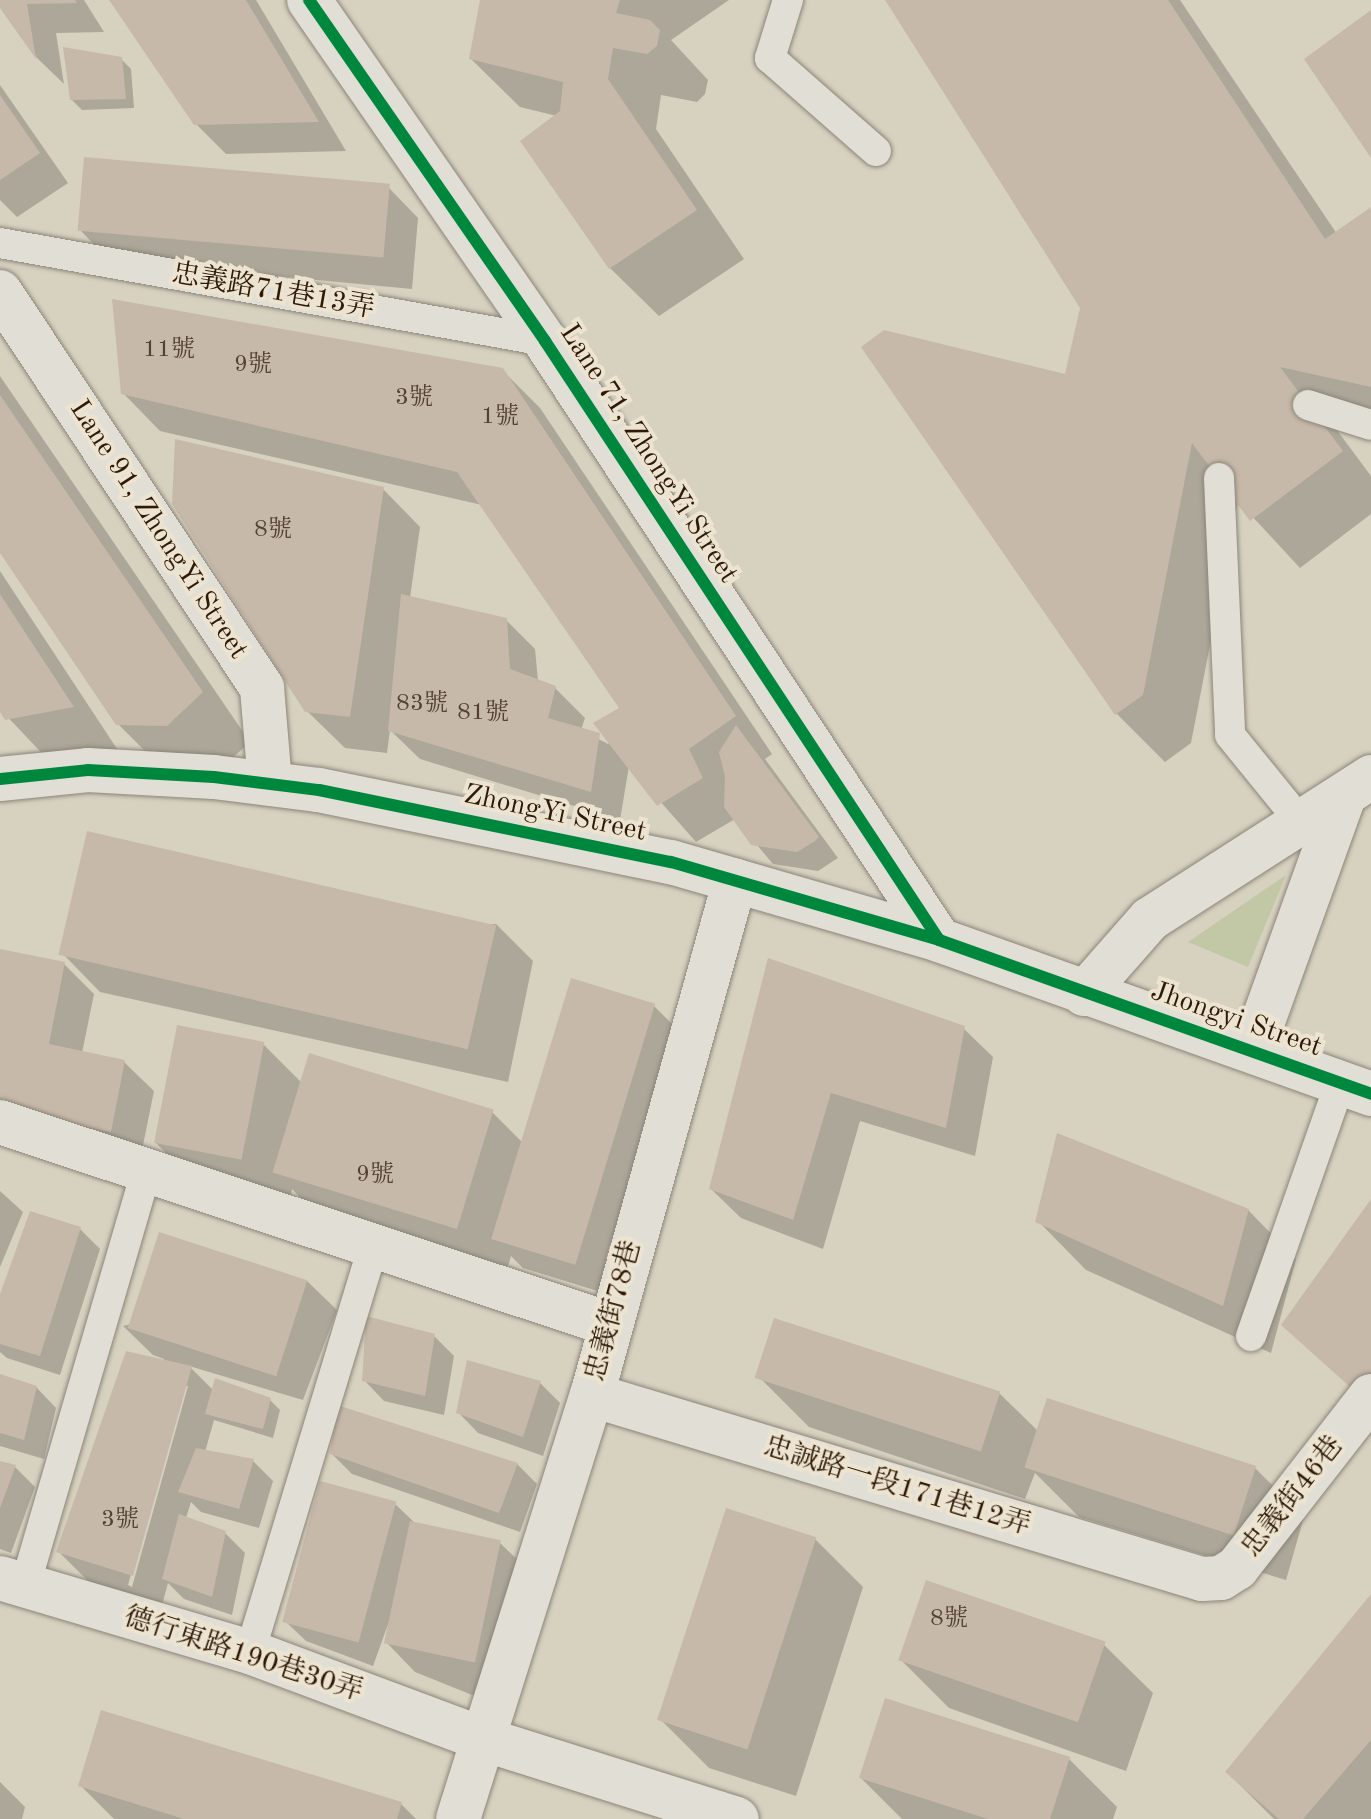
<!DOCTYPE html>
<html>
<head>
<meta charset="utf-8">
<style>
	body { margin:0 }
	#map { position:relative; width:1371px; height:1819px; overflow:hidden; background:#d7d1c0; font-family:"Old Standard TT","Noto Serif TC",serif }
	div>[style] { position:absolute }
	.green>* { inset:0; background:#c2c7a6 }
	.shadow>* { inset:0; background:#0003 }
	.building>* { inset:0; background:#c7b9aa; transform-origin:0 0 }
	.roads { filter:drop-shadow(0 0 2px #8c8579) drop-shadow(0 0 2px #8c8579) }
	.lane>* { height:30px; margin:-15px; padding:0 15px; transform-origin:15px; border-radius:15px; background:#e1ded5 }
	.street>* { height:44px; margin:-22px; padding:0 22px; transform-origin:22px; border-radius:22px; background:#e1ded5 }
	.cycleway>* { height:12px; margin:-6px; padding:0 6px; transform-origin:6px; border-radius:6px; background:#00873e }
	span { translate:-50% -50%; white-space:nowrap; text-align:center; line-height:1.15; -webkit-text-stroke:8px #ece4d0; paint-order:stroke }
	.number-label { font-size:24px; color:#54412f }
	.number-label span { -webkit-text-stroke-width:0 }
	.street-label { font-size:28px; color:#2e1906 }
</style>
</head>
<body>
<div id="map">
	<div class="green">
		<div style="clip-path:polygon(1286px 875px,1248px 967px,1188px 942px)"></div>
	</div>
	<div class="shadow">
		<div style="clip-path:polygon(0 0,84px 0,104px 32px,56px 33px,64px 84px,37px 58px)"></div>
		<div style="clip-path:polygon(112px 0,256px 0,346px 151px,226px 154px,196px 124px)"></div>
		<div style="clip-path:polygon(482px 0,729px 0,671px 40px,708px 80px,705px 94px,697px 102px,661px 95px,656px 129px,744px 259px,659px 316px,610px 268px,557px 116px,520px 107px,471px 59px)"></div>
		<div style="clip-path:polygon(887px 0,1180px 0,1337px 234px,1371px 210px,1371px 424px,1325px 414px,1371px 476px,1371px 514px,1300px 568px,1238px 501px,1191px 743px,1165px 762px,1116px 713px,1067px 376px,1082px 307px)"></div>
		<div style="clip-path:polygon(121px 59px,131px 69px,134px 108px,82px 110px,72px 100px)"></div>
		<div style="clip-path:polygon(0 85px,68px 183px,17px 217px,0 200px)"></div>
		<div style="clip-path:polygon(389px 188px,418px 218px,412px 289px,109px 260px,80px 230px)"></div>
		<div style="clip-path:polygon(502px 370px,540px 408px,772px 754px,765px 759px,838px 858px,818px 871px,773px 864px,735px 819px,696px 842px,629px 766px,620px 820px,420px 759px,390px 730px,387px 753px,345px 748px,307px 711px,383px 489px,420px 527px,410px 598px,506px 620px,535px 649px,538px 681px,555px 688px,585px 718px,581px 730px,608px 744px,622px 708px,482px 505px,160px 431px,123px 393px)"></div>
		<div style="clip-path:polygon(0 376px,250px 742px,216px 773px,167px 773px,118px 724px,0 549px)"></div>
		<div style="clip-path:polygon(0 571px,121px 755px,55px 767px,0 709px)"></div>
		<div style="clip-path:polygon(496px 924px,533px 961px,508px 1082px,100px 992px,63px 954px)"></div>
		<div style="clip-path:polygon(0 951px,64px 964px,94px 994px,82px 1053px,124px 1062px,154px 1091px,140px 1160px,0 1131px)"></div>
		<div style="clip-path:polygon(769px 960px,963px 1028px,993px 1057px,975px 1156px,860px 1121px,823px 1249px,741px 1218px,711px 1189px)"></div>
		<div style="clip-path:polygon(654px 1006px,683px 1035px,604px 1293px,523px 1268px,511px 1256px,505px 1277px,323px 1221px,292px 1189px,289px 1208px,204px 1191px,156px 1143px,263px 1044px,302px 1083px,492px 1112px,523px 1143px)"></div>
		<div style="clip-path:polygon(0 1191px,23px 1212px,0 1267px)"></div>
		<div style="clip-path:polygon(1248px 1210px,1296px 1259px,1271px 1353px,1086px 1270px,1038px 1221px)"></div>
		<div style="clip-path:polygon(80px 1229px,100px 1249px,60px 1375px,7px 1358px,0 1352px,0 1300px)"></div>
		<div style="clip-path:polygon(evenodd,307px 1281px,337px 1310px,303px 1400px,189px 1366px,214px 1391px,270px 1400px,280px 1410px,273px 1438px,214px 1420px,205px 1452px,253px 1461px,273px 1481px,259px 1528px,201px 1512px,191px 1502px,186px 1518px,224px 1532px,245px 1553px,232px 1615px,184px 1599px,168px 1583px,162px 1605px,88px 1581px,58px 1551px,164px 1359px,153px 1355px,123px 1326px,307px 1281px,184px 1386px,188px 1386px,132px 1587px,128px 1585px,184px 1386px)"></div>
		<div style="clip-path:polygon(434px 1336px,454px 1356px,444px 1415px,384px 1401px,364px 1380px)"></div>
		<div style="clip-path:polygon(0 1377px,36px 1387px,56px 1408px,44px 1459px,0 1446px)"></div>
		<div style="clip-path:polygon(761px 1379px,999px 1393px,1040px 1433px,1255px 1468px,1304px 1517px,1286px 1580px,1079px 1517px,1035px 1473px,1025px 1499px,809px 1427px)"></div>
		<div style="clip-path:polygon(540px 1383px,560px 1403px,543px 1456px,478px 1433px,458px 1412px)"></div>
		<div style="clip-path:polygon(332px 1454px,517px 1464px,537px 1484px,520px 1532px,352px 1474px)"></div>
		<div style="clip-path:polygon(0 1463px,15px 1467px,35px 1487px,11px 1553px,0 1549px)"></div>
		<div style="clip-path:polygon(394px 1503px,416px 1524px,500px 1543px,530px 1572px,497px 1705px,415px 1672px,386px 1642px,391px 1616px,373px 1666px,306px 1641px,285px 1621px)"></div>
		<div style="clip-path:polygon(815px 1539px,863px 1587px,796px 1796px,709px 1768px,660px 1719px)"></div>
		<div style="clip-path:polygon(1371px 1597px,1371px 1819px,1274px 1819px,1227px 1772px)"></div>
		<div style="clip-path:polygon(1104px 1645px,1153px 1693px,1126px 1771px,949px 1708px,901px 1660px)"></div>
		<div style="clip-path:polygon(1069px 1759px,1117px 1807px,1113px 1819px,902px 1819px,861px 1778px)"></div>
		<div style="clip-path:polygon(0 1782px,25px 1807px,22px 1819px,0 1819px)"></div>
		<div style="clip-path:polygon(81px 1786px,401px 1804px,416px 1819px,114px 1819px)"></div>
	</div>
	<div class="building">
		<div style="clip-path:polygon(0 0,75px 0,77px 3px,27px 4px,36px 59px,0 8px)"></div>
		<div style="clip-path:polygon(109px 0,246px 0,319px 122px,194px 125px)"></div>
		<div style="clip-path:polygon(480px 0,620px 0,616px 13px,650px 20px,660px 30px,657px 46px,647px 54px,613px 48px,608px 79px,697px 210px,609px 269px,520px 141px,560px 111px,563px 82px,469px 59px)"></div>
		<div style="clip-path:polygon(885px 0,1168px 0,1325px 239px,1371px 207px,1371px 387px,1280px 367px,1343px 451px,1250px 521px,1192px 443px,1143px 695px,1115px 715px,861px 347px,884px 330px,1065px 374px,1080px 308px)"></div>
		<div style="clip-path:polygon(1371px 10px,1371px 158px,1304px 59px)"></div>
		<div style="clip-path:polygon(63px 47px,122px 57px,126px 99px,70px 100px)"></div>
		<div style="clip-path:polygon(0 95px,40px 153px,0 180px)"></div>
		<div style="left:84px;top:157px;width:307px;height:74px;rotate:5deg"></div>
		<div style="clip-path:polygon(112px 299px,503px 368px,736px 716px,689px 749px,703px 778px,657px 806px,593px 723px,619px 708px,457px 472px,121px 394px)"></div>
		<div style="clip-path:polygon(0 395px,203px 692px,167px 726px,116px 725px,0 553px)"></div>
		<div style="clip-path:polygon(175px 439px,384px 487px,350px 717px,305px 712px,172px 504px)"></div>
		<div style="clip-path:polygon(0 594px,17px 620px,74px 707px,5px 720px,0 712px)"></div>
		<div style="clip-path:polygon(401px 594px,507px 618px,510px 669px,556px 686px,548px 718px,600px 733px,591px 792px,388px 731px)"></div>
		<div style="clip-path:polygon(736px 725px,819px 837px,815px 841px,797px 852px,751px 845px,724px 807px,725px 777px,719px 752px)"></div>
		<div style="left:87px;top:831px;width:420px;height:127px;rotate:13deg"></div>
		<div style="clip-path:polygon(0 949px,65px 962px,49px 1044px,125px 1060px,111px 1132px,0 1109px)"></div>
		<div style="clip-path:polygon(768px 958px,965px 1026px,946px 1128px,831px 1093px,793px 1220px,709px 1189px)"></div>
		<div style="left:571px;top:978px;width:88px;height:273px;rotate:17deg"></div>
		<div style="left:177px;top:1025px;width:89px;height:120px;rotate:11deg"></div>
		<div style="left:309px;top:1053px;width:193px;height:125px;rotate:17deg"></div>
		<div style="clip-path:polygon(1057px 1133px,1249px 1209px,1223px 1306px,1035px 1222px)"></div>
		<div style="clip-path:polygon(1371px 1199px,1371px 1379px,1358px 1394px,1281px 1325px)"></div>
		<div style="clip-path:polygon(30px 1211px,81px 1227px,40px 1356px,0 1344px,0 1294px)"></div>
		<div style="left:159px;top:1232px;width:156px;height:101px;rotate:18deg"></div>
		<div style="clip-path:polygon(366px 1316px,435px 1334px,425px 1396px,362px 1381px)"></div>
		<div style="left:774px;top:1318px;width:238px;height:63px;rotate:18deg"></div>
		<div style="clip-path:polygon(126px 1351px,192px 1366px,133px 1576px,56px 1552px)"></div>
		<div style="clip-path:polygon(467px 1360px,541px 1381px,523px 1437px,456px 1413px)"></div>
		<div style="clip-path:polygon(0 1374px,37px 1386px,24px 1440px,0 1433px)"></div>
		<div style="clip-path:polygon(215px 1378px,271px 1398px,263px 1429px,205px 1414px)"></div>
		<div style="left:1047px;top:1398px;width:220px;height:73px;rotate:18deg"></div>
		<div style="clip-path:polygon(337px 1405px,518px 1463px,499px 1513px,330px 1454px)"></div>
		<div style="clip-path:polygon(196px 1448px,254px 1459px,239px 1509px,178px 1492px)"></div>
		<div style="clip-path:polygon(0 1461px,16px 1465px,0 1508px)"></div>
		<div style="left:320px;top:1481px;width:79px;height:146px;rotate:15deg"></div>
		<div style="left:726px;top:1508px;width:95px;height:223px;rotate:18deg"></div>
		<div style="clip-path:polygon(179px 1514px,226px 1531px,212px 1597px,162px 1579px)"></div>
		<div style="left:410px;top:1521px;width:93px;height:125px;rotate:12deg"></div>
		<div style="left:926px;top:1580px;width:190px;height:85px;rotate:19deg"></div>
		<div style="clip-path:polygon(1371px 1594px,1371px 1740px,1303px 1819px,1279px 1819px,1225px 1772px)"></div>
		<div style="clip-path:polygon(885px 1698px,1070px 1757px,1050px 1819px,988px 1819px,859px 1778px)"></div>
		<div style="clip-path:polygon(101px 1710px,402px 1802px,397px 1819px,184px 1819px,78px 1786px)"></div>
	</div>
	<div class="roads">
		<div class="lane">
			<div style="left:788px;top:0;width:61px;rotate:107.2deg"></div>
			<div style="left:770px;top:58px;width:141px;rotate:41.3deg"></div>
			<div style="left:0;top:243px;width:554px;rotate:10.19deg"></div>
			<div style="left:1308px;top:405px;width:66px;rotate:17.6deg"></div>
			<div style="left:1219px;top:478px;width:257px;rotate:87.5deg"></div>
			<div style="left:1230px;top:735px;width:109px;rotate:50.9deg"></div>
			<div style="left:1251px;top:1336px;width:268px;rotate:-70.6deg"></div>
			<div style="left:25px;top:1586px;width:432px;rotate:-73.7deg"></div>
			<div style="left:250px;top:1652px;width:425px;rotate:-73.1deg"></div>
		</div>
		<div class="street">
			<div style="left:309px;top:0;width:415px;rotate:55.3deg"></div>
			<div style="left:545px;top:341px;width:717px;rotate:56.66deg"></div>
			<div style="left:0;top:292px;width:475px;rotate:56.5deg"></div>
			<div style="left:262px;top:688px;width:96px;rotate:85.2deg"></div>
			<div style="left:0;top:779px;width:88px;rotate:-5.8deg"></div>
			<div style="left:88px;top:770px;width:126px;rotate:3.2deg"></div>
			<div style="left:214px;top:777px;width:106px;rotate:7.1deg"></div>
			<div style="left:319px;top:790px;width:359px;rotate:11.6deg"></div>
			<div style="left:671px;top:862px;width:279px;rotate:16.2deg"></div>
			<div style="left:939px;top:940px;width:459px;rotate:19.6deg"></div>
			<div style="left:1084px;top:994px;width:100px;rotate:-48.7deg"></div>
			<div style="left:1150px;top:919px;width:263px;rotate:-32.7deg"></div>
			<div style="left:1253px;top:1049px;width:269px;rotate:-70.2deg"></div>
			<div style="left:0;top:1122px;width:642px;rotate:18.35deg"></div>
			<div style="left:592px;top:1395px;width:637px;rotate:16.79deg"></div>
			<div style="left:1202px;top:1579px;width:19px;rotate:-3deg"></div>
			<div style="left:1221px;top:1578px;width:19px;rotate:-32deg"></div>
			<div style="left:1237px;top:1568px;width:218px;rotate:-52.1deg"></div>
			<div style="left:0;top:1578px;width:261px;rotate:16.5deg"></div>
			<div style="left:250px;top:1652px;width:249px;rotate:20.5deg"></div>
			<div style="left:483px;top:1739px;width:266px;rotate:17.5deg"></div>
			<div style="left:458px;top:1819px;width:445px;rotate:-72.5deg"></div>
			<div style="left:592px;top:1395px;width:534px;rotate:-74.48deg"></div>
		</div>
	</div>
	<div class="cycleway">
		<div style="left:309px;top:0;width:415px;rotate:55.3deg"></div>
		<div style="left:545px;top:341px;width:717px;rotate:56.66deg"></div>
		<div style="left:0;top:779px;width:88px;rotate:-5.8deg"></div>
		<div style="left:88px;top:770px;width:126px;rotate:3.2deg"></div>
		<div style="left:214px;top:777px;width:106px;rotate:7.1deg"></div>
		<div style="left:319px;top:790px;width:359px;rotate:11.6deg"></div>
		<div style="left:671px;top:862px;width:279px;rotate:16.2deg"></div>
		<div style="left:939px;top:940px;width:459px;rotate:19.6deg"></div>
	</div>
	<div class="number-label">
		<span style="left:169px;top:351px">11號</span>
		<span style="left:253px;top:366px">9號</span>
		<span style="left:414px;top:399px">3號</span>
		<span style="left:500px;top:418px">1號</span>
		<span style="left:273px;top:531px">8號</span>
		<span style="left:422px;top:705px">83號</span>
		<span style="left:483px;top:714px">81號</span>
		<span style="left:375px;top:1176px">9號</span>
		<span style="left:120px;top:1521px">3號</span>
		<span style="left:949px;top:1620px">8號</span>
	</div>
	<div class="street-label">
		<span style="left:273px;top:292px;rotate:10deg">忠義路71巷13弄</span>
		<span style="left:648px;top:454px;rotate:57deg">Lane 71, ZhongYi Street</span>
		<span style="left:158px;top:530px;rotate:57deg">Lane 91, ZhongYi Street</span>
		<span style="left:555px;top:814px;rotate:12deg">ZhongYi Street</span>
		<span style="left:1236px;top:1020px;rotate:19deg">Jhongyi Street</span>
		<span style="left:614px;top:1311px;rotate:-75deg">忠義街78巷</span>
		<span style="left:897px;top:1487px;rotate:17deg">忠誠路一段171巷12弄</span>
		<span style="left:1293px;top:1497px;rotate:-52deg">忠義街46巷</span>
		<span style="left:243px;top:1655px;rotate:18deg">德行東路190巷30弄</span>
	</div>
</div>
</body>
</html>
